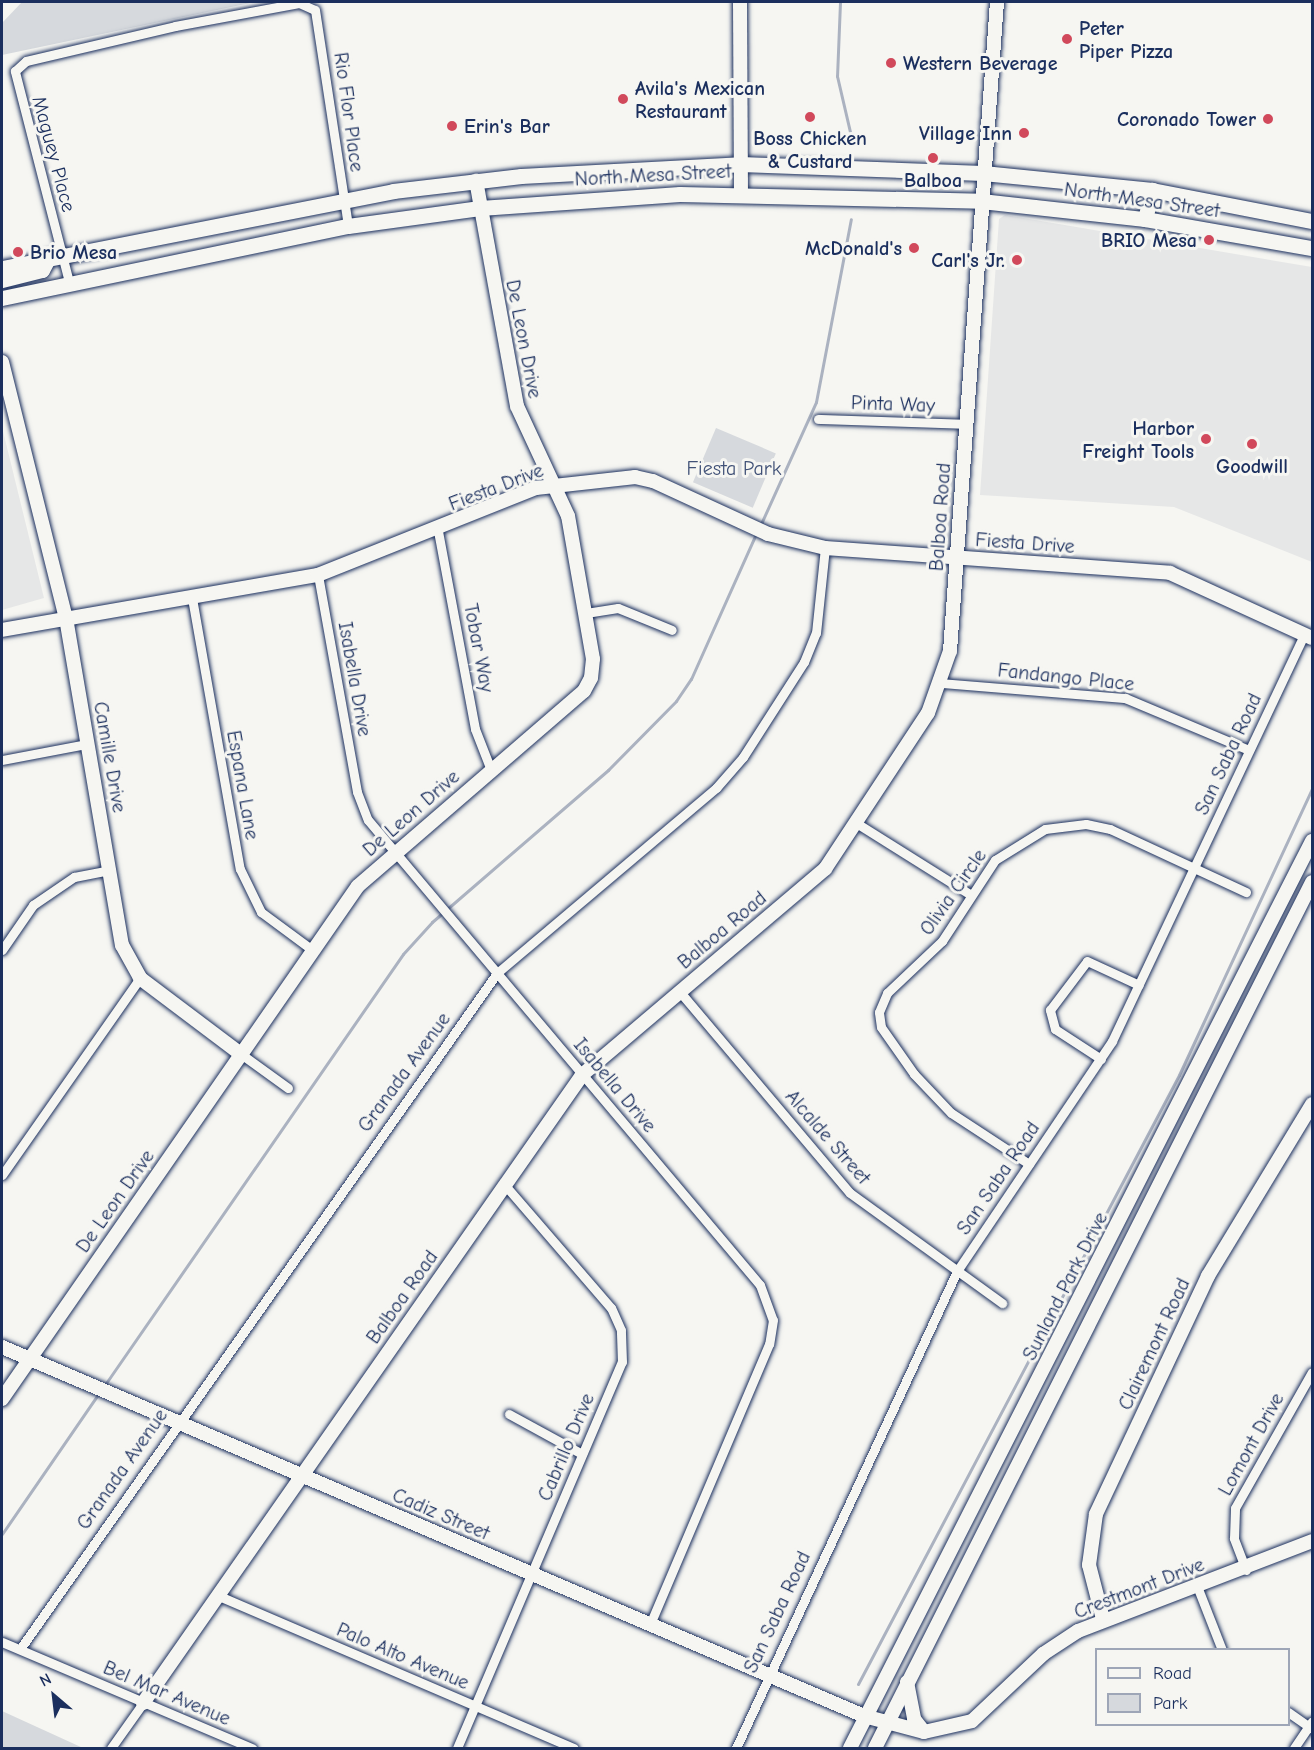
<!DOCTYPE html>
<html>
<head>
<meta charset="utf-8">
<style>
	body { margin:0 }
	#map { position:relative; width:1314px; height:1750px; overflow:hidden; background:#f6f6f2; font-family:"Comic Neue",sans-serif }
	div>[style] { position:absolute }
	.built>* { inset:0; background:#e6e7e7 }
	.green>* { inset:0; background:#d6d9dd; transform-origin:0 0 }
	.stream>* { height:3px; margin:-1.5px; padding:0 1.5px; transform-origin:1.5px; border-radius:1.5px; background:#abb2c0 }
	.roads { filter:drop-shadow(0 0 2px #1b2f5e) drop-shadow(0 0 2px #1b2f5e) }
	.street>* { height:9px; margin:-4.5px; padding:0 4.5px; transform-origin:4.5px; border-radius:4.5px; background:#f6f6f2 }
	.secondary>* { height:14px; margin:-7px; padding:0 7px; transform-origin:7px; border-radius:7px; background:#f6f6f2 }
	.primary>* { height:15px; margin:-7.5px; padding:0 7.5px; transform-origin:7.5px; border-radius:7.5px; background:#f6f6f2 }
	.dots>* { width:16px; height:16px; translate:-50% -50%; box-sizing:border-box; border:3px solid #f6f6f2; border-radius:50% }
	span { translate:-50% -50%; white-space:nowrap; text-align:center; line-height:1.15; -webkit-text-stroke:6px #f6f6f2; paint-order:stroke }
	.poi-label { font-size:20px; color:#1b2f5e; font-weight:700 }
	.left { translate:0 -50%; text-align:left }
	.right { translate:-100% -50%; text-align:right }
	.street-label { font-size:20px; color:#1b2f5e }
	.park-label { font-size:20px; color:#405177 }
	.frame { position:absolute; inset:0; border:3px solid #1b2f5e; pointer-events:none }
	.legend { position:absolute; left:1095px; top:1648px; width:195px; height:78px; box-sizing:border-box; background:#f6f6f2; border:2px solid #9ea6b7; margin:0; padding:8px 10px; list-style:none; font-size:18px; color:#1b2f5e }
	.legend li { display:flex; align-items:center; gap:12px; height:30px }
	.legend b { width:30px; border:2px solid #9ea6b7 }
	.north { position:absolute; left:24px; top:1666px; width:60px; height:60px; -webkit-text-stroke:4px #f6f6f2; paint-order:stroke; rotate:332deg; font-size:16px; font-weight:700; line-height:24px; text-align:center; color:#1b2f5e }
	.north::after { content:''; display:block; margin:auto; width:21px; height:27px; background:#1b2f5e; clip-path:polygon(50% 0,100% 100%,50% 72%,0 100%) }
</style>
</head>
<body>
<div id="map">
	<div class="built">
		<div style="clip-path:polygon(1005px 215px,1312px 267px,1312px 562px,1174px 507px,980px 495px,999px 219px)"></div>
		<div style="clip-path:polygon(2px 427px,44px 598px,2px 610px)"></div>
	</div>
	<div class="green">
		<div style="clip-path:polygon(22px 2px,255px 2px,2px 55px,2px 23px)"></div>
		<div style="left:716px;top:428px;width:65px;height:59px;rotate:23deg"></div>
		<div style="clip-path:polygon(2px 1711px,83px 1748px,2px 1748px)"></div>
	</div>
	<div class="stream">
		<div style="left:840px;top:2px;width:74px;rotate:92.3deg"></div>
		<div style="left:837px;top:76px;width:62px;rotate:76.9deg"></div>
		<div style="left:760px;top:526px;width:136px;rotate:-65.7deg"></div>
		<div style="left:816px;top:402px;width:186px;rotate:-79.2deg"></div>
		<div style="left:104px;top:1386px;width:525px;rotate:-55.31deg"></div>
		<div style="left:403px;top:954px;width:43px;rotate:-47.8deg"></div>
		<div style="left:432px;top:922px;width:233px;rotate:-40.8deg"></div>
		<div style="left:608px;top:770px;width:97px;rotate:-45.4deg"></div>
		<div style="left:676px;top:701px;width:27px;rotate:-56deg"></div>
		<div style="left:691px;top:679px;width:159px;rotate:-65.9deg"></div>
		<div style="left:2px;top:1534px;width:171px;rotate:-55.5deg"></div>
		<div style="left:858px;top:1684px;width:688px;rotate:-62.21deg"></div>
		<div style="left:1179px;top:1075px;width:315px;rotate:-65.1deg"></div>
	</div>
	<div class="roads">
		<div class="street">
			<div style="left:69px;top:282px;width:218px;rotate:-104.4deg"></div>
			<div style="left:15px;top:71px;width:15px;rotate:-42deg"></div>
			<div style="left:26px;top:61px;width:153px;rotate:-13.2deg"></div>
			<div style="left:175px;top:26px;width:126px;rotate:-10.5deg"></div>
			<div style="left:299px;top:3px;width:17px;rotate:24deg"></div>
			<div style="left:315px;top:10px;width:219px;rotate:81.3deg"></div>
			<div style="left:818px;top:419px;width:148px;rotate:1.9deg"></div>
			<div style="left:438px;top:531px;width:201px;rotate:79.4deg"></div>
			<div style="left:475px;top:729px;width:44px;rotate:68.7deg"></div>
			<div style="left:318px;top:575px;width:220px;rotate:79.8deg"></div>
			<div style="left:357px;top:792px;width:30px;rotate:69deg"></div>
			<div style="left:368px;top:820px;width:608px;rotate:49.87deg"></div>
			<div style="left:760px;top:1285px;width:37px;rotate:70deg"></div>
			<div style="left:773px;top:1320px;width:24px;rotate:99deg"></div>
			<div style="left:769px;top:1344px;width:304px;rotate:113deg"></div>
			<div style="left:192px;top:598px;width:275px;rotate:80deg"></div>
			<div style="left:240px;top:869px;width:48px;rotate:64deg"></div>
			<div style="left:261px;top:912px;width:62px;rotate:36.5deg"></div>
			<div style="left:586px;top:613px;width:32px;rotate:-9deg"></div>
			<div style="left:618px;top:608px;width:58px;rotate:22.2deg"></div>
			<div style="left:941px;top:683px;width:185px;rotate:4.7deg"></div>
			<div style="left:1125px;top:698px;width:134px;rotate:22.8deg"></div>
			<div style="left:2px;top:760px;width:86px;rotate:-10.7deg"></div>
			<div style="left:858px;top:824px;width:133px;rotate:32.1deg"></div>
			<div style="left:2px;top:950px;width:55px;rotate:-55.4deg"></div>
			<div style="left:33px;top:905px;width:50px;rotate:-34.3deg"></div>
			<div style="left:74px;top:877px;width:36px;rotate:-11deg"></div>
			<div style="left:680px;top:992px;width:263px;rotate:49.8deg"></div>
			<div style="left:850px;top:1193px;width:188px;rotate:35.9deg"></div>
			<div style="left:241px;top:1054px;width:58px;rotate:35.9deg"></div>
			<div style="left:1101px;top:1059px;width:55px;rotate:-146.9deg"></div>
			<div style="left:1055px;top:1029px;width:20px;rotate:-105deg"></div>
			<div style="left:1050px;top:1010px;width:61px;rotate:-52.9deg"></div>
			<div style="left:1087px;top:961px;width:57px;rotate:24.8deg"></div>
			<div style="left:1029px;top:1164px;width:93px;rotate:-146.8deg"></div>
			<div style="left:951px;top:1113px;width:54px;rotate:-133.5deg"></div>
			<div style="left:914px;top:1074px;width:57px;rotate:-125.1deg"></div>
			<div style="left:881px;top:1027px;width:15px;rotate:-98deg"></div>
			<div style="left:879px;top:1012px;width:21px;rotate:-67deg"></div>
			<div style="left:887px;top:993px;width:76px;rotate:-43.4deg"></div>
			<div style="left:942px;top:941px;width:97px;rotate:-56.8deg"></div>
			<div style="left:995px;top:860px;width:59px;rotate:-31.8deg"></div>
			<div style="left:1045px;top:829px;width:41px;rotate:-7deg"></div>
			<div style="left:1086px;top:824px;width:25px;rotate:12deg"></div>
			<div style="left:1110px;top:829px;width:150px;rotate:24.9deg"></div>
			<div style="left:2px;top:1175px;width:241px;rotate:-55deg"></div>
			<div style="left:509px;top:1414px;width:83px;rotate:28.7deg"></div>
			<div style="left:1246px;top:1570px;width:34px;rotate:-111deg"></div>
			<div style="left:1234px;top:1538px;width:30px;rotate:-88deg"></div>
			<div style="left:1235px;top:1508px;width:156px;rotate:-60.5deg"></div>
			<div style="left:1197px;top:1586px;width:69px;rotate:68.7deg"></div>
			<div style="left:219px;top:1596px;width:386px;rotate:23.2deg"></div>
			<div style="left:2px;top:1642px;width:272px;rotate:23deg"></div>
			<div style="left:20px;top:1649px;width:827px;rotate:-54.79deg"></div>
			<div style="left:497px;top:973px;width:287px;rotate:-40.2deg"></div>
			<div style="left:716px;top:788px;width:41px;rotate:-48.9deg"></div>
			<div style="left:743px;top:757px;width:113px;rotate:-57.3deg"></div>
			<div style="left:804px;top:662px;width:31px;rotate:-68deg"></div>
			<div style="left:816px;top:633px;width:85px;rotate:-84deg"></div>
			<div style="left:1288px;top:1712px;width:29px;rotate:35deg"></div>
			<div style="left:111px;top:1748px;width:55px;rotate:-54.6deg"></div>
			<div style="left:457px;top:1748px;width:420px;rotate:-66.9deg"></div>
			<div style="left:622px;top:1362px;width:32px;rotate:-92deg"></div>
			<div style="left:621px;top:1330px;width:24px;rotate:-114deg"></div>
			<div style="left:611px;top:1308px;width:164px;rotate:-130.8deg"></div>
			<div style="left:736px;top:1748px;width:526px;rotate:-65.14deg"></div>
			<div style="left:957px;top:1271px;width:277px;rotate:-56deg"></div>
			<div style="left:1112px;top:1041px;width:450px;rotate:-64.7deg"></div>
			<div style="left:1294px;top:1748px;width:32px;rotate:-56deg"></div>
		</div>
		<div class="secondary">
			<div style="left:740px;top:2px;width:191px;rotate:89.7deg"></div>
			<div style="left:2px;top:362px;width:264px;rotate:76deg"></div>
			<div style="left:66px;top:618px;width:332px;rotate:80.3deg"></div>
			<div style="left:122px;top:945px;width:38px;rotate:61deg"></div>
			<div style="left:140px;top:978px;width:126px;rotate:37deg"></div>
			<div style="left:2px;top:630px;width:321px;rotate:-9.9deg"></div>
			<div style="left:318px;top:575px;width:235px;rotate:-21.8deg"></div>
			<div style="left:536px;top:488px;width:100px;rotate:-6.3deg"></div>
			<div style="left:635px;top:477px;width:18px;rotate:13deg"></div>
			<div style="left:653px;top:481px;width:127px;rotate:24.7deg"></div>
			<div style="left:768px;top:534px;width:59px;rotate:13.8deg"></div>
			<div style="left:825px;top:548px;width:346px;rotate:4.1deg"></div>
			<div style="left:1170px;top:573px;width:156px;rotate:24.6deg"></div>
			<div style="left:2px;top:1347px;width:938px;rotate:23.17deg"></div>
			<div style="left:864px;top:1716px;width:62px;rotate:14.9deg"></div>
			<div style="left:924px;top:1732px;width:49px;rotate:-12.9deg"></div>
			<div style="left:972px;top:1721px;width:98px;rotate:-43.3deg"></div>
			<div style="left:1043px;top:1654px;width:42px;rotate:-33.3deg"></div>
			<div style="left:1078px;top:1631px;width:251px;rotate:-21deg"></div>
			<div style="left:2px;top:1399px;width:624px;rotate:-55.24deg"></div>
			<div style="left:358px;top:886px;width:298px;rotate:-40.8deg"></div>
			<div style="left:584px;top:691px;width:15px;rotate:-62deg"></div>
			<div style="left:591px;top:678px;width:19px;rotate:-84deg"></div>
			<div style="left:593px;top:659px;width:145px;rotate:-99.9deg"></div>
			<div style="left:568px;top:516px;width:121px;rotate:-114.9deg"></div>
			<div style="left:517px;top:406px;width:229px;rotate:-100.3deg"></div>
			<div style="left:1103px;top:1619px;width:56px;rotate:-104.5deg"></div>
			<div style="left:1089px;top:1565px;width:51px;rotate:-82.2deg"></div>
			<div style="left:1096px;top:1514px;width:263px;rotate:-64.8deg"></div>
			<div style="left:1208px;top:1276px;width:201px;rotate:-58.8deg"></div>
			<div style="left:907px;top:1682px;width:38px;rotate:79deg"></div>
			<div style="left:914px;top:1719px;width:16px;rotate:52deg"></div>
			<div style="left:143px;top:1703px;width:766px;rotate:-55.04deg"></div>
			<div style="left:582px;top:1075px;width:319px;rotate:-40.3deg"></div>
			<div style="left:825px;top:869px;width:187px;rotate:-56.6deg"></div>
			<div style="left:928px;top:713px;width:66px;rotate:-70.5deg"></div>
			<div style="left:950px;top:651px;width:651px;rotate:-85.86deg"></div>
			<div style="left:850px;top:1748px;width:1018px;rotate:-63.01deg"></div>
			<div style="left:875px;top:1748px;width:970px;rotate:-63.22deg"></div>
		</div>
		<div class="primary">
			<div style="left:1145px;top:219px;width:30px;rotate:-76deg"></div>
			<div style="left:2px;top:268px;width:399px;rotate:-11.1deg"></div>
			<div style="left:393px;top:191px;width:129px;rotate:-6.7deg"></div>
			<div style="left:521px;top:176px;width:219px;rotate:-3.1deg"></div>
			<div style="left:740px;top:164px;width:243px;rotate:2.1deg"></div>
			<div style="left:983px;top:173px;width:170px;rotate:5.7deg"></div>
			<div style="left:1152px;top:190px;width:163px;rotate:11deg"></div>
			<div style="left:2px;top:280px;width:41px;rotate:-14deg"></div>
			<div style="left:42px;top:270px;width:15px;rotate:-62deg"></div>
			<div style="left:2px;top:298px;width:353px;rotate:-11.8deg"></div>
			<div style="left:348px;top:226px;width:133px;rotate:-7.8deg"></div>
			<div style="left:480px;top:208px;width:200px;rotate:-4deg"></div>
			<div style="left:680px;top:194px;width:301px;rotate:1.3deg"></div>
			<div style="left:981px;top:201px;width:165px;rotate:6.3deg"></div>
			<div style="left:1145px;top:219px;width:169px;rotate:9.9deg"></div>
		</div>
	</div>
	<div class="dots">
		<div style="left:1067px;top:39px;background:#d1495b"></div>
		<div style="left:891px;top:63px;background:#d1495b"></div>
		<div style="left:623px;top:99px;background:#d1495b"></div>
		<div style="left:810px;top:117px;background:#d1495b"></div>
		<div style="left:1268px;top:119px;background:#d1495b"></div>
		<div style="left:452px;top:126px;background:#d1495b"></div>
		<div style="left:1024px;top:133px;background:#d1495b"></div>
		<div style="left:933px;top:158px;background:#d1495b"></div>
		<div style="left:1209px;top:240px;background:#d1495b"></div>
		<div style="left:914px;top:248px;background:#d1495b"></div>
		<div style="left:18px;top:252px;background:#d1495b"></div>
		<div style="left:1017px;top:260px;background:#d1495b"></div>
		<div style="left:1206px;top:439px;background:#d1495b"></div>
		<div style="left:1252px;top:444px;background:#d1495b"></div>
	</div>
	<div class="poi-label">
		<span class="left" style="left:1079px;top:40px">Peter<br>Piper Pizza</span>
		<span class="left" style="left:903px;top:63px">Western Beverage</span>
		<span class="left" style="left:635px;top:100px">Avila's Mexican<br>Restaurant</span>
		<span class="right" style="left:1256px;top:119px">Coronado Tower</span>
		<span class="left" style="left:464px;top:126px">Erin's Bar</span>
		<span class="right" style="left:1012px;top:133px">Village Inn</span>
		<span style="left:810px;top:150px">Boss Chicken<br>&amp; Custard</span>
		<span style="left:933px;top:180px">Balboa</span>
		<span class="right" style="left:1197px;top:240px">BRIO Mesa</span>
		<span class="right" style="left:902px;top:248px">McDonald's</span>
		<span class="left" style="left:30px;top:252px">Brio Mesa</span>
		<span class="right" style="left:1005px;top:260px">Carl's Jr.</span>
		<span class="right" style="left:1194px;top:440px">Harbor<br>Freight Tools</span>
		<span style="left:1252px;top:466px">Goodwill</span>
	</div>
	<div class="street-label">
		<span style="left:349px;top:112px;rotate:82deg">Rio Flor Place</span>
		<span style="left:54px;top:154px;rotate:75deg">Maguey Place</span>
		<span style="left:653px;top:175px;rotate:-3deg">North Mesa Street</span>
		<span style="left:1142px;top:200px;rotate:8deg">North Mesa Street</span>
		<span style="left:524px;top:339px;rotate:79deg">De Leon Drive</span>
		<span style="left:893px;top:404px;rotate:2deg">Pinta Way</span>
		<span style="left:496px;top:487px;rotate:-21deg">Fiesta Drive</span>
		<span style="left:940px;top:517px;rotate:-86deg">Balboa Road</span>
		<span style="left:1025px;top:543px;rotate:4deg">Fiesta Drive</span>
		<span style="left:479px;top:648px;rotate:79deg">Tobar Way</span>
		<span style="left:1066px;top:677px;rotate:6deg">Fandango Place</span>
		<span style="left:355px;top:679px;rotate:80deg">Isabella Drive</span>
		<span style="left:1228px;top:754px;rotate:-65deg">San Saba Road</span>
		<span style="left:110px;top:757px;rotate:80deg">Camille Drive</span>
		<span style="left:243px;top:785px;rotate:80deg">Espana Lane</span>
		<span style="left:411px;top:813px;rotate:-41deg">De Leon Drive</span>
		<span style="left:953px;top:892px;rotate:-55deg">Olivia Circle</span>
		<span style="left:722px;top:930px;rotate:-40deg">Balboa Road</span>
		<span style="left:404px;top:1072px;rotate:-54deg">Granada Avenue</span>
		<span style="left:615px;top:1085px;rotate:50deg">Isabella Drive</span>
		<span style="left:828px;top:1137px;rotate:49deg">Alcalde Street</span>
		<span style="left:998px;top:1178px;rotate:-56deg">San Saba Road</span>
		<span style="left:115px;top:1201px;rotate:-55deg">De Leon Drive</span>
		<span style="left:1065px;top:1286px;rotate:-63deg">Sunland Park Drive</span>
		<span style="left:402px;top:1297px;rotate:-55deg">Balboa Road</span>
		<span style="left:1154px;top:1344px;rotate:-65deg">Clairemont Road</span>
		<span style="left:1251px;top:1444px;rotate:-61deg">Lomont Drive</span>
		<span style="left:566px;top:1447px;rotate:-67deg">Cabrillo Drive</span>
		<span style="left:122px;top:1469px;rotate:-55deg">Granada Avenue</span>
		<span style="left:441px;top:1514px;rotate:23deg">Cadiz Street</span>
		<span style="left:1139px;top:1588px;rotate:-21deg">Crestmont Drive</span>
		<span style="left:777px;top:1612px;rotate:-65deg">San Saba Road</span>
		<span style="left:403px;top:1656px;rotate:23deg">Palo Alto Avenue</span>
		<span style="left:167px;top:1693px;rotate:23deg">Bel Mar Avenue</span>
	</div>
	<div class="park-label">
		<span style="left:734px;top:468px">Fiesta Park</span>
	</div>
	<div class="frame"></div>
	<ul class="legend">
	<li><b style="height:8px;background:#f6f6f2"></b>Road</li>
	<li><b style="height:16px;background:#d6d9dd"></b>Park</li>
	</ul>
	<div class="north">N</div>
</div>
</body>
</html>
